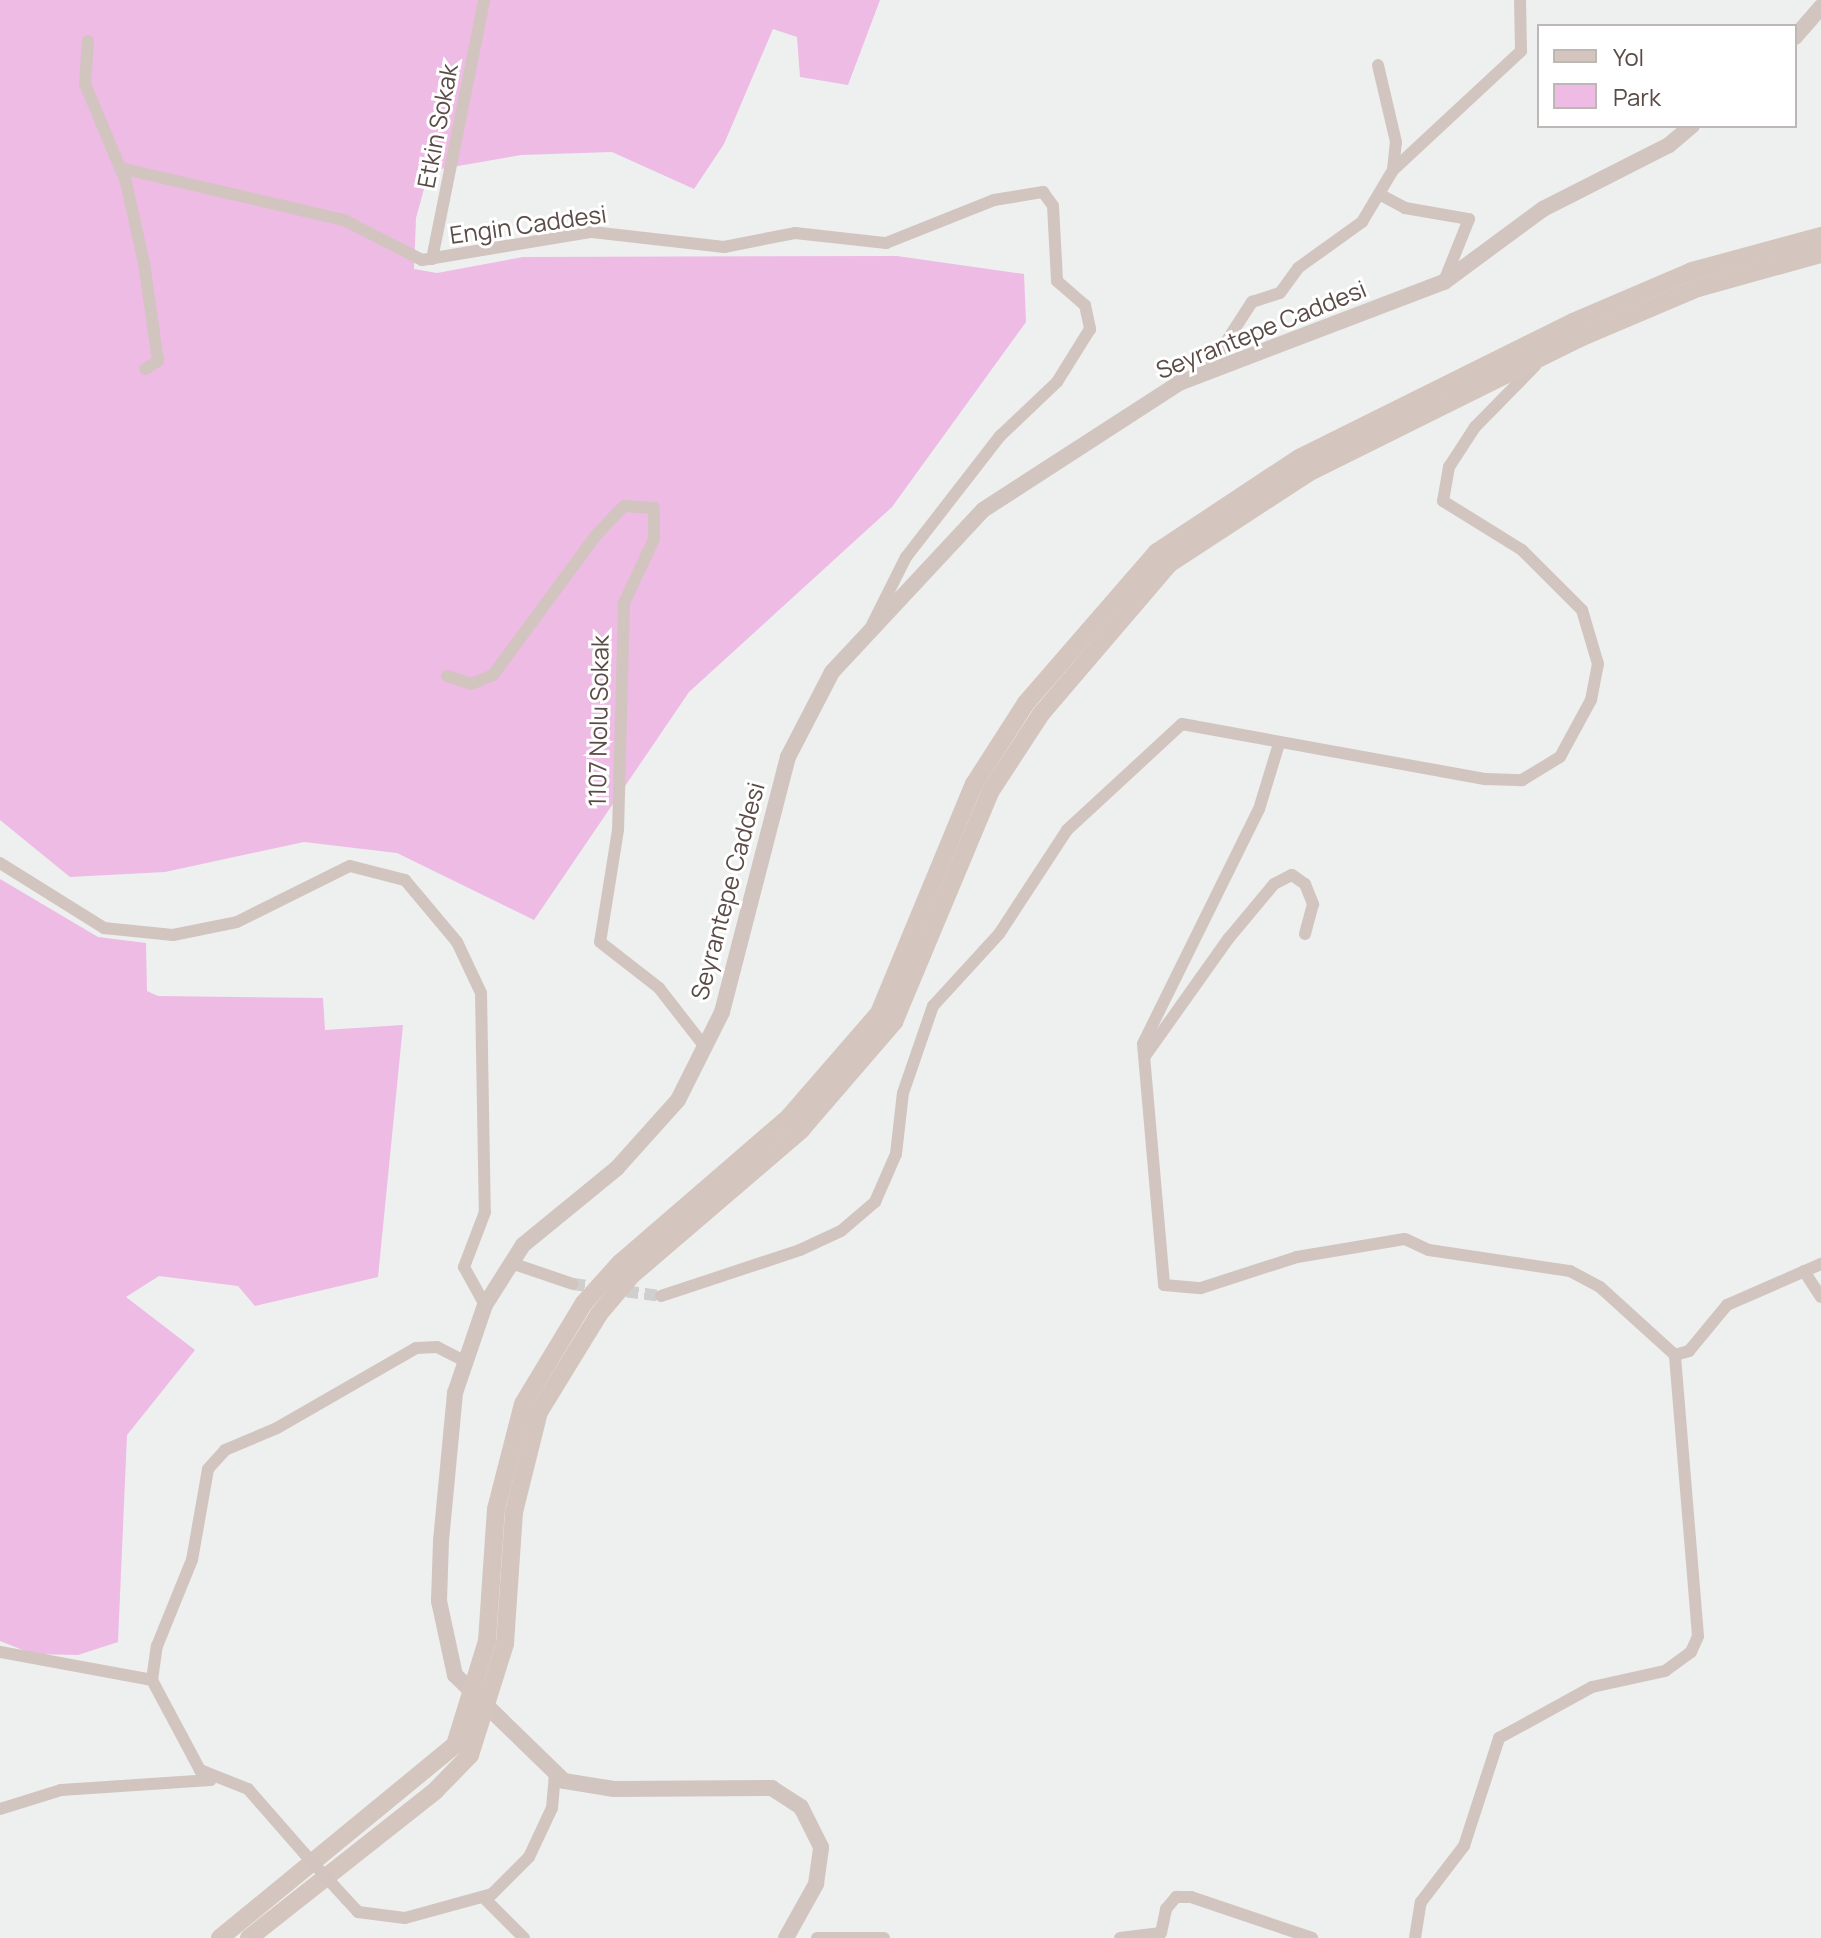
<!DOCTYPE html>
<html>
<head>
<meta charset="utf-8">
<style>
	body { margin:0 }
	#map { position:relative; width:1821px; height:1938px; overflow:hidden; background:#edf0ef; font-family:Manrope,sans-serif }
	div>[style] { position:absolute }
	.green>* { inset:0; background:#edbbe4 }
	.minor-tunnel>* { height:12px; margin-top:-6px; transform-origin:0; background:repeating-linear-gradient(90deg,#d0cfcd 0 12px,transparent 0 18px) }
	.minor>* { height:12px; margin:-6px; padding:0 6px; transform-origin:6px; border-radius:6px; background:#d2c5c0 }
	.tertiary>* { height:16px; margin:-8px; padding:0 8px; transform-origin:8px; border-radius:8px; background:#d2c5c0 }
	.secondary>* { height:18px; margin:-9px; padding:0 9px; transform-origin:9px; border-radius:9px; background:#d4c5be }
	.minor-bridge>* { height:12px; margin:-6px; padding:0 6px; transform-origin:6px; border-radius:6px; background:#d2c5c0 }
	span { translate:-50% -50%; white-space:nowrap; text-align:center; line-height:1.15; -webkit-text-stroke:6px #fff; paint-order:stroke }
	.street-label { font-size:24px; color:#5a4b46 }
	.legend { position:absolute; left:1537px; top:24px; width:260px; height:104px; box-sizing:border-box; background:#fff; border:2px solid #bdb7b5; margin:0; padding:10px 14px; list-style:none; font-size:24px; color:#5a4b46 }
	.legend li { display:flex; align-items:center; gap:16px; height:40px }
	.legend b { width:40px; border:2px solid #bdb7b5 }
</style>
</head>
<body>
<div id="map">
	<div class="green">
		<div style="clip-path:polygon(0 0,880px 0,848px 85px,800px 77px,797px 37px,773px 29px,724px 144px,694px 189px,612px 152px,521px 155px,429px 171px,416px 218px,414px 269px,437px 273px,523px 257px,897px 256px,1024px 274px,1026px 322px,892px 507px,689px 692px,534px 920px,397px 853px,304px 842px,165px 872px,70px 877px,0 820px)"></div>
		<div style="clip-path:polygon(0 879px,98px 937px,146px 943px,147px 991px,158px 996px,323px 998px,325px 1030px,403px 1025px,378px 1277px,255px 1306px,238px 1286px,159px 1276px,126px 1297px,195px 1350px,127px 1435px,118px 1642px,78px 1655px,33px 1654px,0 1641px)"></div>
	</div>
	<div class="minor-tunnel">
		<div style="left:573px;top:1284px;width:89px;rotate:7.8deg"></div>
	</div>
	<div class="minor">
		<div style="left:88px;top:41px;width:43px;rotate:94deg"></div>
		<div style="left:85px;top:84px;width:106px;rotate:67.3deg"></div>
		<div style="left:126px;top:182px;width:83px;rotate:77.5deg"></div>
		<div style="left:144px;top:263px;width:99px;rotate:81.9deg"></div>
		<div style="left:158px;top:361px;width:15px;rotate:148deg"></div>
		<div style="left:120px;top:168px;width:230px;rotate:13.1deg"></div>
		<div style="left:344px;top:220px;width:88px;rotate:27.1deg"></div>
		<div style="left:422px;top:260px;width:172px;rotate:-9.4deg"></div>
		<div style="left:592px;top:232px;width:133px;rotate:6.5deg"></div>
		<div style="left:724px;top:247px;width:72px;rotate:-11.2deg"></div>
		<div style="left:795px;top:233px;width:92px;rotate:6.3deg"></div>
		<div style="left:886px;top:243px;width:116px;rotate:-21.7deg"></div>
		<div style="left:994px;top:200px;width:50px;rotate:-9.3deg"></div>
		<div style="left:1043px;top:192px;width:17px;rotate:54deg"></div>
		<div style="left:1053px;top:206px;width:75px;rotate:86.9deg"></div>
		<div style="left:1057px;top:281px;width:37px;rotate:41deg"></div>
		<div style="left:1085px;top:305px;width:25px;rotate:78deg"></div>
		<div style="left:1090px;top:329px;width:62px;rotate:121.9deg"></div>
		<div style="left:1057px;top:382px;width:79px;rotate:136.5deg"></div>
		<div style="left:1000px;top:436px;width:153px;rotate:127.8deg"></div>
		<div style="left:906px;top:557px;width:76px;rotate:116.6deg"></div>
		<div style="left:1393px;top:170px;width:175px;rotate:-42.9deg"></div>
		<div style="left:1521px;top:51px;width:51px;rotate:-91.1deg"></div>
		<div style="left:1379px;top:194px;width:30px;rotate:28deg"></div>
		<div style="left:1405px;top:208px;width:65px;rotate:9.8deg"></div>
		<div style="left:1469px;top:219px;width:65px;rotate:111.8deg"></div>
		<div style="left:432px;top:259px;width:264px;rotate:-78.6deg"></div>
		<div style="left:1206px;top:373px;width:85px;rotate:-57.1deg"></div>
		<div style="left:1252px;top:302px;width:29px;rotate:-18deg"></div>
		<div style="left:1280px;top:293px;width:31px;rotate:-54deg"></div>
		<div style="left:1298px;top:268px;width:79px;rotate:-35.7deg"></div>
		<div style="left:1362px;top:222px;width:61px;rotate:-59.2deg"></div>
		<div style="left:1393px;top:170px;width:28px;rotate:-84deg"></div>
		<div style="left:1396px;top:142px;width:79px;rotate:-103.2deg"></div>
		<div style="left:447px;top:676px;width:25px;rotate:18deg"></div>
		<div style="left:471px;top:684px;width:24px;rotate:-22deg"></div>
		<div style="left:493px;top:675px;width:175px;rotate:-53.6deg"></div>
		<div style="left:597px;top:534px;width:39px;rotate:-46deg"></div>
		<div style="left:624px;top:506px;width:30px;rotate:4deg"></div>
		<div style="left:654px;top:508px;width:31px;rotate:90deg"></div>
		<div style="left:654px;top:539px;width:71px;rotate:115.1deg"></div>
		<div style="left:624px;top:603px;width:227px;rotate:91.5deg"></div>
		<div style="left:618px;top:830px;width:113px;rotate:99.1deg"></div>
		<div style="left:600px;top:942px;width:75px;rotate:37.9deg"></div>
		<div style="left:659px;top:988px;width:75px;rotate:52.1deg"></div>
		<div style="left:1278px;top:747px;width:65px;rotate:107deg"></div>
		<div style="left:1259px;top:809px;width:262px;rotate:116.3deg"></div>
		<div style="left:1143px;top:1044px;width:242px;rotate:85deg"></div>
		<div style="left:1164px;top:1285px;width:37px;rotate:5deg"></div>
		<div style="left:1201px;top:1288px;width:101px;rotate:-17.9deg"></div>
		<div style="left:1297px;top:1257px;width:109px;rotate:-9.5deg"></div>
		<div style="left:1405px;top:1239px;width:26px;rotate:25deg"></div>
		<div style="left:1429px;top:1250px;width:143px;rotate:8.5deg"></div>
		<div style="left:1570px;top:1271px;width:34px;rotate:28deg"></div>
		<div style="left:1600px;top:1287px;width:101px;rotate:42.2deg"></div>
		<div style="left:1675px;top:1355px;width:15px;rotate:-16deg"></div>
		<div style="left:1689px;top:1351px;width:60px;rotate:-50.4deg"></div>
		<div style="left:1727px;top:1305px;width:103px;rotate:-23.6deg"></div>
		<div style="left:0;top:863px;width:123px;rotate:32deg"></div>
		<div style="left:104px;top:928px;width:69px;rotate:5.8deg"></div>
		<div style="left:173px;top:935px;width:65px;rotate:-11.5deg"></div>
		<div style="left:237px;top:922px;width:126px;rotate:-26.4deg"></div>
		<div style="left:350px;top:866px;width:57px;rotate:14.3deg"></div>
		<div style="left:405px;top:880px;width:81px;rotate:50deg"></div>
		<div style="left:457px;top:942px;width:56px;rotate:64.8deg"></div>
		<div style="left:481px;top:993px;width:219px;rotate:89deg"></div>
		<div style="left:485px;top:1212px;width:59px;rotate:110.9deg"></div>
		<div style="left:464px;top:1267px;width:43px;rotate:61.1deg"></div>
		<div style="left:1145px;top:1056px;width:145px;rotate:-54.6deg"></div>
		<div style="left:1229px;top:938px;width:70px;rotate:-50.2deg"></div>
		<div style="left:1274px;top:884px;width:20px;rotate:-27deg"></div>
		<div style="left:1292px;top:875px;width:16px;rotate:35deg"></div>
		<div style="left:1305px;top:884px;width:22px;rotate:68deg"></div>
		<div style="left:1313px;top:904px;width:31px;rotate:105deg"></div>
		<div style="left:511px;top:1263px;width:65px;rotate:18.7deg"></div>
		<div style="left:1804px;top:1271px;width:31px;rotate:57deg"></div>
		<div style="left:661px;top:1296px;width:146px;rotate:-18.3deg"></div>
		<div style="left:800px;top:1250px;width:45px;rotate:-24.9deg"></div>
		<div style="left:841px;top:1231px;width:45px;rotate:-40.5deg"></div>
		<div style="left:875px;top:1202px;width:52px;rotate:-66.4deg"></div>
		<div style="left:896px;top:1154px;width:61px;rotate:-83.5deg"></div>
		<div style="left:903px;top:1093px;width:92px;rotate:-71deg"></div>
		<div style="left:933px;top:1006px;width:98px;rotate:-47.5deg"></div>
		<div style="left:999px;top:934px;width:124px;rotate:-56.8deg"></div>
		<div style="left:1067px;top:830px;width:156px;rotate:-42.7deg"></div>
		<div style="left:1182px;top:724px;width:309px;rotate:10.3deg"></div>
		<div style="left:1486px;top:779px;width:36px;rotate:2deg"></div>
		<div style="left:1522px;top:780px;width:44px;rotate:-31.2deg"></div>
		<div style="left:1560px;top:757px;width:65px;rotate:-61.5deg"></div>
		<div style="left:1591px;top:700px;width:37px;rotate:-79deg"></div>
		<div style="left:1598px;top:664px;width:56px;rotate:-106.5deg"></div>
		<div style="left:1582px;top:610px;width:85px;rotate:-135deg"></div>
		<div style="left:1522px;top:550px;width:93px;rotate:-148.2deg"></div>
		<div style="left:1443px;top:501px;width:35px;rotate:-80deg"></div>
		<div style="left:1449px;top:467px;width:48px;rotate:-57deg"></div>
		<div style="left:1475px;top:427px;width:86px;rotate:-45.5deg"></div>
		<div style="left:0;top:1652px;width:155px;rotate:10.4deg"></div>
		<div style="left:0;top:1809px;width:64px;rotate:-17.3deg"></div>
		<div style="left:61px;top:1790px;width:150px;rotate:-3.8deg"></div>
		<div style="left:304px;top:1853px;width:85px;rotate:-131.2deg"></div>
		<div style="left:248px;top:1789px;width:52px;rotate:-158.4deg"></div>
		<div style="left:200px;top:1770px;width:102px;rotate:-118.1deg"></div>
		<div style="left:152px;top:1680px;width:34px;rotate:-82deg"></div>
		<div style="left:157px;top:1646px;width:93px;rotate:-67.9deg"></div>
		<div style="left:192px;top:1560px;width:92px;rotate:-80deg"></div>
		<div style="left:208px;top:1469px;width:25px;rotate:-48deg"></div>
		<div style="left:225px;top:1450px;width:56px;rotate:-22.9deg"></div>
		<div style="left:277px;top:1428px;width:160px;rotate:-29.9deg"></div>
		<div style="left:416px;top:1348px;width:21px;rotate:-3deg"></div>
		<div style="left:437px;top:1347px;width:33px;rotate:27deg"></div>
		<div style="left:483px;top:1897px;width:58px;rotate:45deg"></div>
		<div style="left:346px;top:1899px;width:18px;rotate:47deg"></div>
		<div style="left:358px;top:1912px;width:47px;rotate:7.3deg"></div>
		<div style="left:405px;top:1918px;width:90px;rotate:-15.4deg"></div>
		<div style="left:492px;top:1894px;width:52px;rotate:-45deg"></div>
		<div style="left:529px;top:1857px;width:54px;rotate:-64.9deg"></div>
		<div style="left:552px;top:1808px;width:33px;rotate:-85deg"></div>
		<div style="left:817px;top:1938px;width:67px"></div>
		<div style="left:1120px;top:1938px;width:41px;rotate:-7deg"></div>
		<div style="left:1161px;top:1933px;width:25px;rotate:-78deg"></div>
		<div style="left:1166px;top:1909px;width:16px;rotate:-50deg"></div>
		<div style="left:1176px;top:1897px;width:15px"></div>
		<div style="left:1191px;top:1897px;width:128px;rotate:18.7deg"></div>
		<div style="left:1415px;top:1938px;width:36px;rotate:-81deg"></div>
		<div style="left:1421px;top:1902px;width:71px;rotate:-52.5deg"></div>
		<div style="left:1464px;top:1846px;width:114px;rotate:-72deg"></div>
		<div style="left:1499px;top:1738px;width:106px;rotate:-28.7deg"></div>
		<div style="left:1592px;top:1687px;width:75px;rotate:-12.4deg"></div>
		<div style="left:1665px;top:1671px;width:32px;rotate:-36deg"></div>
		<div style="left:1691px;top:1652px;width:17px;rotate:-66deg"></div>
		<div style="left:1698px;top:1636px;width:282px;rotate:-94.7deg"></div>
	</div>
	<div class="tertiary">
		<div style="left:1795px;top:37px;width:40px;rotate:-49deg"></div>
		<div style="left:786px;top:1938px;width:62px;rotate:-60.9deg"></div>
		<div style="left:816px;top:1884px;width:37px;rotate:-82deg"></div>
		<div style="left:821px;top:1847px;width:45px;rotate:-116.6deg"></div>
		<div style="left:801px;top:1807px;width:35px;rotate:-147deg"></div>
		<div style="left:772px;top:1788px;width:158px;rotate:179.6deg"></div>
		<div style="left:614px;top:1789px;width:51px;rotate:-170.9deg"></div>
		<div style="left:564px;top:1781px;width:152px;rotate:-135.8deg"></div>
		<div style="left:455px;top:1675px;width:76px;rotate:-102.2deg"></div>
		<div style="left:439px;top:1601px;width:60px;rotate:-88.1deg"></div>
		<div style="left:441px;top:1541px;width:149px;rotate:-84.6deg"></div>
		<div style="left:455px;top:1393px;width:93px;rotate:-71.2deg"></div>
		<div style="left:485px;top:1305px;width:71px;rotate:-57.7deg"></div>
		<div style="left:523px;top:1245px;width:122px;rotate:-39.3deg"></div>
		<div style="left:617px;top:1168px;width:91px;rotate:-48.1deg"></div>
		<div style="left:678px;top:1100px;width:98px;rotate:-63.4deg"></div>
		<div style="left:722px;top:1012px;width:263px;rotate:-75.5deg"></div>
		<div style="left:788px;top:757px;width:96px;rotate:-62.6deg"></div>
		<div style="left:832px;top:672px;width:221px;rotate:-47deg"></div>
		<div style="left:983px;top:510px;width:234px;rotate:-32.9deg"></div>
		<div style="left:1179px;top:383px;width:284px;rotate:-20.9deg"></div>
		<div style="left:1444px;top:282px;width:123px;rotate:-36.4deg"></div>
		<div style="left:1543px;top:209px;width:141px;rotate:-26.9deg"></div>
		<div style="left:1669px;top:145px;width:30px;rotate:-40deg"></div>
	</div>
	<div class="secondary">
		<div style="left:220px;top:1938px;width:304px;rotate:-39.4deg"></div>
		<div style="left:455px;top:1745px;width:109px;rotate:-72.9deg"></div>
		<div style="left:487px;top:1641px;width:132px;rotate:-86.1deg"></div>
		<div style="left:496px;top:1509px;width:108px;rotate:-75.6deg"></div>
		<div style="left:523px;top:1404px;width:118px;rotate:-58.9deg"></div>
		<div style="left:584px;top:1303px;width:54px;rotate:-48deg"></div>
		<div style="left:620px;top:1263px;width:223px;rotate:-40.8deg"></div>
		<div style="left:789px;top:1117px;width:138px;rotate:-49.1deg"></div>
		<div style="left:879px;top:1013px;width:248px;rotate:-67.5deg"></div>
		<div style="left:974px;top:784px;width:96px;rotate:-57.3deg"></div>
		<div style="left:1026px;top:703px;width:200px;rotate:-49.1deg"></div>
		<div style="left:1157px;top:552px;width:170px;rotate:-33.5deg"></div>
		<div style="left:1299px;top:458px;width:306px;rotate:-26.4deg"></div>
		<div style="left:1573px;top:322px;width:129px;rotate:-23.2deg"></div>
		<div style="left:1692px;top:271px;width:134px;rotate:-15.2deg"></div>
		<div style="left:249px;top:1938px;width:237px;rotate:-38.3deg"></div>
		<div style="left:435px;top:1791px;width:50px;rotate:-45.8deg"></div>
		<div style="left:470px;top:1755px;width:116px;rotate:-72.5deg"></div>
		<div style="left:505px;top:1644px;width:132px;rotate:-86.1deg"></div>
		<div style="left:514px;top:1512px;width:103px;rotate:-76deg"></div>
		<div style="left:539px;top:1412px;width:115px;rotate:-58.5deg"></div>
		<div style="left:599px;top:1314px;width:51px;rotate:-49.8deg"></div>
		<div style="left:632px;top:1275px;width:223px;rotate:-40.6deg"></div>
		<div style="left:801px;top:1130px;width:143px;rotate:-49.3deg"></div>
		<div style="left:894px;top:1022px;width:249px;rotate:-67.3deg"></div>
		<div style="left:990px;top:792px;width:93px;rotate:-56.8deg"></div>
		<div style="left:1041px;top:714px;width:197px;rotate:-49.5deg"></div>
		<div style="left:1169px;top:564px;width:166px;rotate:-33.2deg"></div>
		<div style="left:1308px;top:473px;width:304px;rotate:-26.4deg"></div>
		<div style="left:1580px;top:338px;width:128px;rotate:-23deg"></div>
		<div style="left:1698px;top:288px;width:128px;rotate:-15.5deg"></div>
	</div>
	<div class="minor-bridge">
		<div style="left:304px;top:1853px;width:62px;rotate:47.6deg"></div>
	</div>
	<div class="street-label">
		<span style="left:437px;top:126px;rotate:-79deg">Etkin Sokak</span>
		<span style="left:528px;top:224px;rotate:-8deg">Engin Caddesi</span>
		<span style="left:1261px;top:329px;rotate:-22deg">Seyrantepe Caddesi</span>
		<span style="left:598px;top:721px;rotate:-89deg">1107 Nolu Sokak</span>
		<span style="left:727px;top:891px;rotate:-75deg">Seyrantepe Caddesi</span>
	</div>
	<ul class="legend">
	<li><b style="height:10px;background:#d4c5be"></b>Yol</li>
	<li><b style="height:22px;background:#edbbe4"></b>Park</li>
	</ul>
</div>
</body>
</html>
